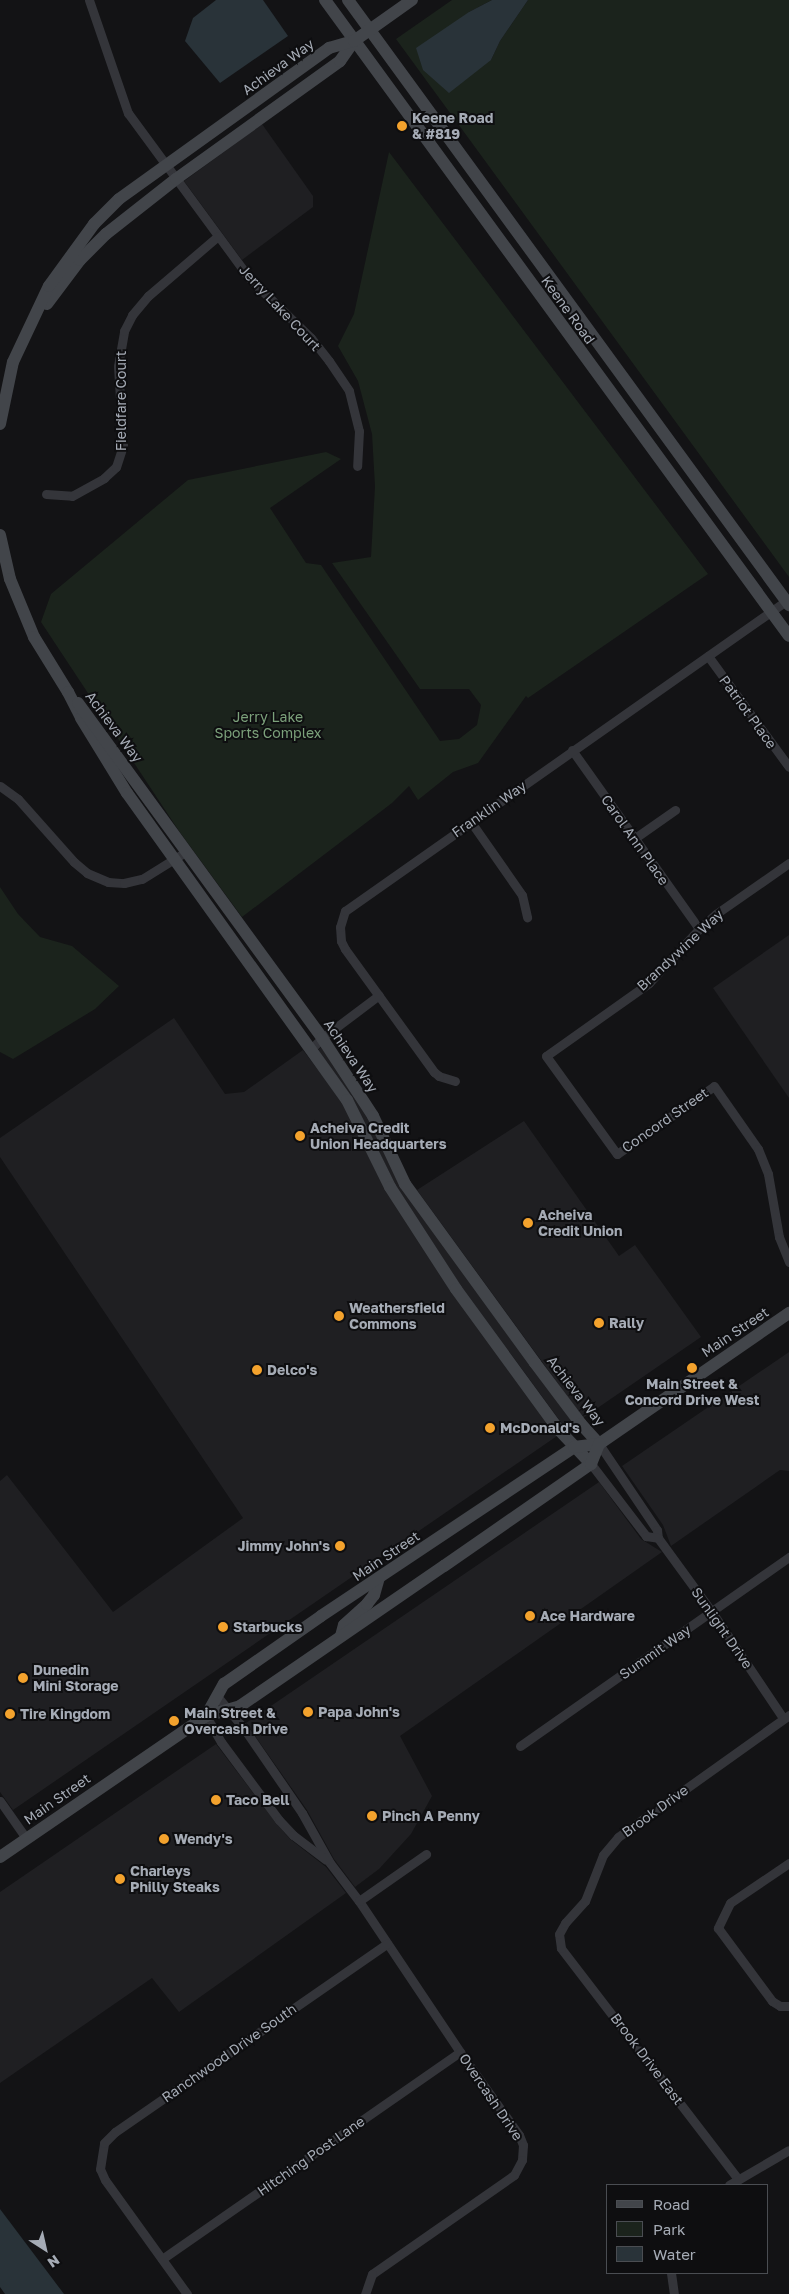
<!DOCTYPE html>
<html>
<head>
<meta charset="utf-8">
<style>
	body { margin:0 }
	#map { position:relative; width:789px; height:2294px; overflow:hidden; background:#131315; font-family:"Golos Text",sans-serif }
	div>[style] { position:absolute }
	.built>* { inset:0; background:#1f1f22 }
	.green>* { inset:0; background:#1b231c }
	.water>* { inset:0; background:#293339 }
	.street>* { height:9px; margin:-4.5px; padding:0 4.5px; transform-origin:4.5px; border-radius:4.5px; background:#34353a }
	.secondary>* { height:12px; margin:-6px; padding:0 6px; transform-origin:6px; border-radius:6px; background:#42454a }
	.dots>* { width:14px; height:14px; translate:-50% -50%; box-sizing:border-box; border:2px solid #0e0e10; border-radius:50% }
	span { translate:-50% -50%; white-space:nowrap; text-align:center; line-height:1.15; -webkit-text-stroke:4px #0e0e10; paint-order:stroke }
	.street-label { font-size:14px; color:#a5abb5 }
	.poi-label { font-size:14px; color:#a5abb5; font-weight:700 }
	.left { translate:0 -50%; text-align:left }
	.right { translate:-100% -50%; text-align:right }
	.park-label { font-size:14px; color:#7ca17b }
	.legend { position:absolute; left:606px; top:2184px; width:162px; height:90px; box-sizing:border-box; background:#0e0e10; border:1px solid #4a4d52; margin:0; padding:6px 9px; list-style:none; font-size:15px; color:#a5abb5 }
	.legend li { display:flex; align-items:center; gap:10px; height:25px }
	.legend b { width:25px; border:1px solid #4a4d52 }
	.north { position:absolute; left:20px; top:2224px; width:50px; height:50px; -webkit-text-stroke:4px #0e0e10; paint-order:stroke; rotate:145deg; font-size:14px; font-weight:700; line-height:20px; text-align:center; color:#a5abb5 }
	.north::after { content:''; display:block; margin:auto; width:18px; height:22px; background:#a5abb5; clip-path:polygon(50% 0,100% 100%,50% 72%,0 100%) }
</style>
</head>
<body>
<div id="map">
	<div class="built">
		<div style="clip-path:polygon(262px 124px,313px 196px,313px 207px,242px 260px,184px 181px)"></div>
		<div style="clip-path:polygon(789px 935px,789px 1098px,713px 988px)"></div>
		<div style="clip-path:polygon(174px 1018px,225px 1094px,244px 1092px,303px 1050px,306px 1054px,343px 1103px,385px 1189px,557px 1436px,13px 1810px,0 1792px,0 1481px,7px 1475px,113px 1612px,243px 1518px,0 1157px,0 1138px)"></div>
		<div style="clip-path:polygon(321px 1047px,370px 1122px,401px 1187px,574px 1424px,566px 1429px,461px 1286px,395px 1184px,352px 1097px,317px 1051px)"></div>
		<div style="clip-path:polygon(524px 1121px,619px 1256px,635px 1245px,701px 1337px,583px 1418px,417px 1190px)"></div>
		<div style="clip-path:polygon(789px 1352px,789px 1471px,780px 1470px,671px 1546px,663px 1525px,622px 1466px)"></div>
		<div style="clip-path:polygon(599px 1482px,641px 1539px,662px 1552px,400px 1736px,432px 1796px,411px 1834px,379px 1869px,355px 1887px,334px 1859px,307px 1810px,246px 1723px)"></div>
		<div style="clip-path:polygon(216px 1744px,276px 1823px,290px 1839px,326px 1867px,346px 1893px,179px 2012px,152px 1978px,0 2083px,0 1892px)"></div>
	</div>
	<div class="green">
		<div style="clip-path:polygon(452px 0,492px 0,469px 12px,491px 60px,500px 41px,528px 0,789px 0,789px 577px,396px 39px)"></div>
		<div style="clip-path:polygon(389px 152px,708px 574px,528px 698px,526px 696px,478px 763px,453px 772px,418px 800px,409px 786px,392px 803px,242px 917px,179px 831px,41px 622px,51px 594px,188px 480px,326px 452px,341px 459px,270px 508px,306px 563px,321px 565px,440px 741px,459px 739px,477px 725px,481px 705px,469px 689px,420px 689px,332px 563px,371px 557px,375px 486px,372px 434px,358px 381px,338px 346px,354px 314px)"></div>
		<div style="clip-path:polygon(0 887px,18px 914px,40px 937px,72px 946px,119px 986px,95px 1009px,13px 1059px,0 1052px)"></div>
	</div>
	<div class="water">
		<div style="clip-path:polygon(216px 0,263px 0,288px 36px,220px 83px,185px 41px,193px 18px)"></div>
		<div style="clip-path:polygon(492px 0,528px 0,500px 41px,491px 60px,449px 93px,423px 70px,416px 48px,469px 12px)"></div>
		<div style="clip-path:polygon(0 2209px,64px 2294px,5px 2294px,0 2287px)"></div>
	</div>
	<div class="street">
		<div style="left:89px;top:0;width:120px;rotate:71deg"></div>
		<div style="left:128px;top:113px;width:205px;rotate:53.7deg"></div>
		<div style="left:249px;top:278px;width:86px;rotate:44.1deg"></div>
		<div style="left:311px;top:338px;width:29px;rotate:52deg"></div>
		<div style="left:329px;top:361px;width:36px;rotate:56deg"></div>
		<div style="left:349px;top:391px;width:41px;rotate:76deg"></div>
		<div style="left:359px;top:431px;width:35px;rotate:93deg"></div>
		<div style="left:46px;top:494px;width:26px;rotate:4deg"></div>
		<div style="left:72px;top:496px;width:37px;rotate:-29deg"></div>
		<div style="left:104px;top:478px;width:16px;rotate:-43deg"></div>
		<div style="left:116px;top:467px;width:22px;rotate:-72deg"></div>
		<div style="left:123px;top:446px;width:80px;rotate:-93.6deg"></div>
		<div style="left:118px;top:366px;width:36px;rotate:-80deg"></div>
		<div style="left:124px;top:331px;width:18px;rotate:-63deg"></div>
		<div style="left:132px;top:315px;width:25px;rotate:-50deg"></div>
		<div style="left:148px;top:296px;width:92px;rotate:-40.6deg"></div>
		<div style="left:708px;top:656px;width:137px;rotate:53.9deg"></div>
		<div style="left:572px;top:750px;width:219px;rotate:54.6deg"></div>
		<div style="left:0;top:786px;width:22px;rotate:36deg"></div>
		<div style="left:18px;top:799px;width:84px;rotate:48.4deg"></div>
		<div style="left:74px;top:862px;width:17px;rotate:40deg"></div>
		<div style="left:87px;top:873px;width:23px;rotate:23deg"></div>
		<div style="left:108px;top:882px;width:16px;rotate:4deg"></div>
		<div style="left:124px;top:883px;width:18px;rotate:-13deg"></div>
		<div style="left:142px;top:879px;width:53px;rotate:-31.9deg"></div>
		<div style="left:471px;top:822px;width:89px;rotate:55.1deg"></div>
		<div style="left:522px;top:895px;width:23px;rotate:77deg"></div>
		<div style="left:635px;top:838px;width:49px;rotate:-35deg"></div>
		<div style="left:789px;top:863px;width:89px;rotate:145.1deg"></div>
		<div style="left:716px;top:914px;width:23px;rotate:139deg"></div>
		<div style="left:699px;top:929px;width:74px;rotate:132.8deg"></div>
		<div style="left:649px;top:983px;width:126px;rotate:144.7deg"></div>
		<div style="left:546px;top:1056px;width:121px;rotate:54.1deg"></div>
		<div style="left:617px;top:1154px;width:118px;rotate:-35deg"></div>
		<div style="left:714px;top:1086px;width:77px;rotate:55.1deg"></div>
		<div style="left:758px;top:1149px;width:27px;rotate:68deg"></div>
		<div style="left:768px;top:1174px;width:64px;rotate:80.1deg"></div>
		<div style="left:779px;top:1237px;width:27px;rotate:68deg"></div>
		<div style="left:310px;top:1050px;width:17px;rotate:-45deg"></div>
		<div style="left:322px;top:1038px;width:71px;rotate:-37deg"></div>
		<div style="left:455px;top:1081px;width:17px;rotate:-163deg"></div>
		<div style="left:439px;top:1076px;width:6px;rotate:-141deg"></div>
		<div style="left:434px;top:1072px;width:152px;rotate:-125.9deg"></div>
		<div style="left:345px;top:949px;width:9px;rotate:-117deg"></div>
		<div style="left:341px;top:941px;width:14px;rotate:-94deg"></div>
		<div style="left:340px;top:927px;width:17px;rotate:-73deg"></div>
		<div style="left:345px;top:911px;width:539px;rotate:-35.11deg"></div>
		<div style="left:599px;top:1444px;width:104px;rotate:56deg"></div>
		<div style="left:657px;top:1530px;width:8px;rotate:83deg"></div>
		<div style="left:658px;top:1538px;width:92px;rotate:53.9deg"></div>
		<div style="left:712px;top:1612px;width:128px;rotate:56.2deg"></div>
		<div style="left:591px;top:1464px;width:91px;rotate:52.6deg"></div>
		<div style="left:646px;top:1536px;width:12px;rotate:9deg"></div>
		<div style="left:217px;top:1696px;width:44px;rotate:50.5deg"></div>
		<div style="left:245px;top:1730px;width:101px;rotate:55.5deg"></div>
		<div style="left:302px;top:1813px;width:57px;rotate:60.8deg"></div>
		<div style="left:330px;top:1863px;width:48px;rotate:52.7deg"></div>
		<div style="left:359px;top:1901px;width:182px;rotate:56.2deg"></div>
		<div style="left:460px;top:2052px;width:102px;rotate:54.6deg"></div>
		<div style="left:519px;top:2135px;width:11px;rotate:68deg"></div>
		<div style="left:523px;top:2145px;width:15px;rotate:94deg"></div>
		<div style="left:522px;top:2160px;width:17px;rotate:118deg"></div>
		<div style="left:514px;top:2175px;width:173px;rotate:145.1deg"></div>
		<div style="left:372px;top:2274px;width:21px;rotate:109deg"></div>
		<div style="left:206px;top:1716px;width:30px;rotate:60deg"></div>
		<div style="left:221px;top:1742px;width:97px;rotate:53.4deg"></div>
		<div style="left:279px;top:1820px;width:21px;rotate:47deg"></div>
		<div style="left:293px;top:1835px;width:41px;rotate:37.1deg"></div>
		<div style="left:520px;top:1746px;width:329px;rotate:-35.1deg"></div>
		<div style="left:0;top:1801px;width:45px;rotate:54.9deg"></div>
		<div style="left:789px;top:1863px;width:71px;rotate:145.9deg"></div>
		<div style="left:730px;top:1903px;width:28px;rotate:116deg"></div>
		<div style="left:718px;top:1928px;width:91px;rotate:53.5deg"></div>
		<div style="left:772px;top:2001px;width:9px;rotate:32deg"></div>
		<div style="left:780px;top:2006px;width:9px"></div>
		<div style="left:359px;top:1901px;width:82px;rotate:-35deg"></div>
		<div style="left:738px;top:2179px;width:291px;rotate:-127.5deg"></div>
		<div style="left:561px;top:1948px;width:14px;rotate:-98deg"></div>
		<div style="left:559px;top:1934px;width:13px;rotate:-61deg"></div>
		<div style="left:565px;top:1923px;width:30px;rotate:-48deg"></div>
		<div style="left:585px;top:1901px;width:49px;rotate:-68.6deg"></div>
		<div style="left:603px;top:1855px;width:23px;rotate:-50deg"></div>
		<div style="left:618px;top:1837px;width:210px;rotate:-35.5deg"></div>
		<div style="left:729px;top:2185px;width:69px;rotate:-30.3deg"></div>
		<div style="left:162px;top:2259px;width:363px;rotate:-34.8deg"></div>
		<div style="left:671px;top:2273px;width:21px;rotate:82deg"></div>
		<div style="left:187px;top:2294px;width:140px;rotate:-125.7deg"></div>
		<div style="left:105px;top:2180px;width:12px;rotate:-114deg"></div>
		<div style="left:100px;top:2169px;width:26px;rotate:-81deg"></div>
		<div style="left:104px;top:2143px;width:16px;rotate:-45deg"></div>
		<div style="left:115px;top:2132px;width:331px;rotate:-34.7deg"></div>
	</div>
	<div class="secondary">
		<div style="left:325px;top:0;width:787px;rotate:53.89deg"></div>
		<div style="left:348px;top:0;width:749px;rotate:53.91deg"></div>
		<div style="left:47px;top:304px;width:55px;rotate:-53.1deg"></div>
		<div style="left:80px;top:260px;width:37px;rotate:-45deg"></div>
		<div style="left:106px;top:234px;width:89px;rotate:-38.2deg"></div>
		<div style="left:176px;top:179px;width:202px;rotate:-35.7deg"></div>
		<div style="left:340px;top:61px;width:24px;rotate:-55deg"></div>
		<div style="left:0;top:424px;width:63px;rotate:-78.2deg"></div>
		<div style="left:13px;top:362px;width:84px;rotate:-64.7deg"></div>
		<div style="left:49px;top:286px;width:77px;rotate:-54deg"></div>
		<div style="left:94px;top:224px;width:35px;rotate:-45deg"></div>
		<div style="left:119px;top:199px;width:259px;rotate:-35.7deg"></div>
		<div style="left:329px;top:48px;width:26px;rotate:-16deg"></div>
		<div style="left:354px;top:41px;width:71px;rotate:-35.3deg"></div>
		<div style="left:0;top:535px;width:45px;rotate:77.2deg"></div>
		<div style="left:10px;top:579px;width:63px;rotate:67.5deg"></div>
		<div style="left:34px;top:637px;width:65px;rotate:58.3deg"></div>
		<div style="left:68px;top:692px;width:29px;rotate:63deg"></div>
		<div style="left:81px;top:718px;width:88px;rotate:58.5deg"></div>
		<div style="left:127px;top:793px;width:378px;rotate:54.4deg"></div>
		<div style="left:347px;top:1100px;width:97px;rotate:63.7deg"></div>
		<div style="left:390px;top:1187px;width:121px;rotate:57.1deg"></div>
		<div style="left:456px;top:1289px;width:175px;rotate:53.9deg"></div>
		<div style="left:559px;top:1430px;width:47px;rotate:46.7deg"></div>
		<div style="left:78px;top:703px;width:414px;rotate:53.9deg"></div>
		<div style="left:322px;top:1038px;width:93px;rotate:56.8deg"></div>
		<div style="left:373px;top:1116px;width:75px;rotate:64.8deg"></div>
		<div style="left:405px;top:1184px;width:221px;rotate:54deg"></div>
		<div style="left:535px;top:1363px;width:76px;rotate:53deg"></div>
		<div style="left:581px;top:1424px;width:27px;rotate:48deg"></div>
		<div style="left:341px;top:1636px;width:11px;rotate:-75deg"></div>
		<div style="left:344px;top:1625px;width:31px;rotate:-42deg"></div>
		<div style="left:367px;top:1604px;width:11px;rotate:-52deg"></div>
		<div style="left:374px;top:1595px;width:18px;rotate:-74deg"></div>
		<div style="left:206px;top:1716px;width:37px;rotate:-61deg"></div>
		<div style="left:224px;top:1684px;width:118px;rotate:-35deg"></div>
		<div style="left:321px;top:1616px;width:304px;rotate:-33.7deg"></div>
		<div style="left:574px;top:1447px;width:25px;rotate:-7deg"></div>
		<div style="left:599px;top:1444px;width:231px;rotate:-34.6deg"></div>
		<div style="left:0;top:1857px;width:250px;rotate:-34.4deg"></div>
		<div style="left:206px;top:1716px;width:35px;rotate:-16deg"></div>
		<div style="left:240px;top:1706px;width:247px;rotate:-34.5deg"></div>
		<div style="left:444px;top:1566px;width:179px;rotate:-34.8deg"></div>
		<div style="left:591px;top:1464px;width:22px;rotate:-68deg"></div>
	</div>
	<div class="dots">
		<div style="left:402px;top:126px;background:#f3a22d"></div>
		<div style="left:300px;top:1136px;background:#f3a22d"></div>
		<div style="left:528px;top:1223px;background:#f3a22d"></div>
		<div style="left:339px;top:1316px;background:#f3a22d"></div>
		<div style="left:599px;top:1323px;background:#f3a22d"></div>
		<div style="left:692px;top:1368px;background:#f3a22d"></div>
		<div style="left:257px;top:1370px;background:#f3a22d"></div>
		<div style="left:490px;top:1428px;background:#f3a22d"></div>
		<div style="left:340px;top:1546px;background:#f3a22d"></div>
		<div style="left:530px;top:1616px;background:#f3a22d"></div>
		<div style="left:223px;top:1627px;background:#f3a22d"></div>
		<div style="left:23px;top:1678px;background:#f3a22d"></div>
		<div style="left:308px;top:1712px;background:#f3a22d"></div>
		<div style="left:10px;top:1714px;background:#f3a22d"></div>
		<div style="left:174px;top:1721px;background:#f3a22d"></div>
		<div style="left:216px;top:1800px;background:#f3a22d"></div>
		<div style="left:372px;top:1816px;background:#f3a22d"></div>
		<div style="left:164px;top:1839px;background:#f3a22d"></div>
		<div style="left:120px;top:1879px;background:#f3a22d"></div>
	</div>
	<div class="street-label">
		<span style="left:278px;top:67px;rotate:-36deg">Achieva Way</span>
		<span style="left:280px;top:308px;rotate:47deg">Jerry Lake Court</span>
		<span style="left:568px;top:310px;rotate:54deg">Keene Road</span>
		<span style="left:121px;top:401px;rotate:-90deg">Fieldfare Court</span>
		<span style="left:748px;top:712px;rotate:54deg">Patriot Place</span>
		<span style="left:114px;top:727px;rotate:53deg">Achieva Way</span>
		<span style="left:489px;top:809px;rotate:-35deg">Franklin Way</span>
		<span style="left:635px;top:840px;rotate:55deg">Carol Ann Place</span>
		<span style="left:680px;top:950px;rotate:-43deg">Brandywine Way</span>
		<span style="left:351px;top:1056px;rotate:56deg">Achieva Way</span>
		<span style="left:665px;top:1120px;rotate:-35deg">Concord Street</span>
		<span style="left:735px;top:1332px;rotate:-34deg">Main Street</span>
		<span style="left:576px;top:1391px;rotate:52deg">Achieva Way</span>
		<span style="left:386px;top:1556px;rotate:-34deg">Main Street</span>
		<span style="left:722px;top:1628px;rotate:55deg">Sunlight Drive</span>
		<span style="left:655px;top:1652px;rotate:-35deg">Summit Way</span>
		<span style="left:57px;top:1799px;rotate:-35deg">Main Street</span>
		<span style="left:655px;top:1811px;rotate:-36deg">Brook Drive</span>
		<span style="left:229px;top:2053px;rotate:-35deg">Ranchwood Drive South</span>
		<span style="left:647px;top:2059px;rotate:53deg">Brook Drive East</span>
		<span style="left:491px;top:2097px;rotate:56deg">Overcash Drive</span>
		<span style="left:311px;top:2156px;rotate:-35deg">Hitching Post Lane</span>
	</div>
	<div class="poi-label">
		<span class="left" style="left:412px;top:126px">Keene Road<br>&amp; #819</span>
		<span class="left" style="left:310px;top:1136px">Acheiva Credit<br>Union Headquarters</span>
		<span class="left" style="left:538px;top:1223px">Acheiva<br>Credit Union</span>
		<span class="left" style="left:349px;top:1316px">Weathersfield<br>Commons</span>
		<span class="left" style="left:609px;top:1323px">Rally</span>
		<span class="left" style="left:267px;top:1370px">Delco's</span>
		<span style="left:692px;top:1392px">Main Street &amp;<br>Concord Drive West</span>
		<span class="left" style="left:500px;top:1428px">McDonald's</span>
		<span class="right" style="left:330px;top:1546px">Jimmy John's</span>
		<span class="left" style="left:540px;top:1616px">Ace Hardware</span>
		<span class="left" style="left:233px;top:1627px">Starbucks</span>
		<span class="left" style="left:33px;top:1678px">Dunedin<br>Mini Storage</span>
		<span class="left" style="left:318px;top:1712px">Papa John's</span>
		<span class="left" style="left:184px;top:1721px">Main Street &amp;<br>Overcash Drive</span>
		<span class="left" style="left:20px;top:1714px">Tire Kingdom</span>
		<span class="left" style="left:226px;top:1800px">Taco Bell</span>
		<span class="left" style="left:382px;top:1816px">Pinch A Penny</span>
		<span class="left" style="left:174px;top:1839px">Wendy's</span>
		<span class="left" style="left:130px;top:1879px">Charleys<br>Philly Steaks</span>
	</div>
	<div class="park-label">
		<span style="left:268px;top:725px">Jerry Lake<br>Sports Complex</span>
	</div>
	<ul class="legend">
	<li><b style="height:6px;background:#42454a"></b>Road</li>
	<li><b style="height:14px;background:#1b231c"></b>Park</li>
	<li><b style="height:14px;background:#293339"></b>Water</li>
	</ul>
	<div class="north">N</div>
</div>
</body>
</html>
